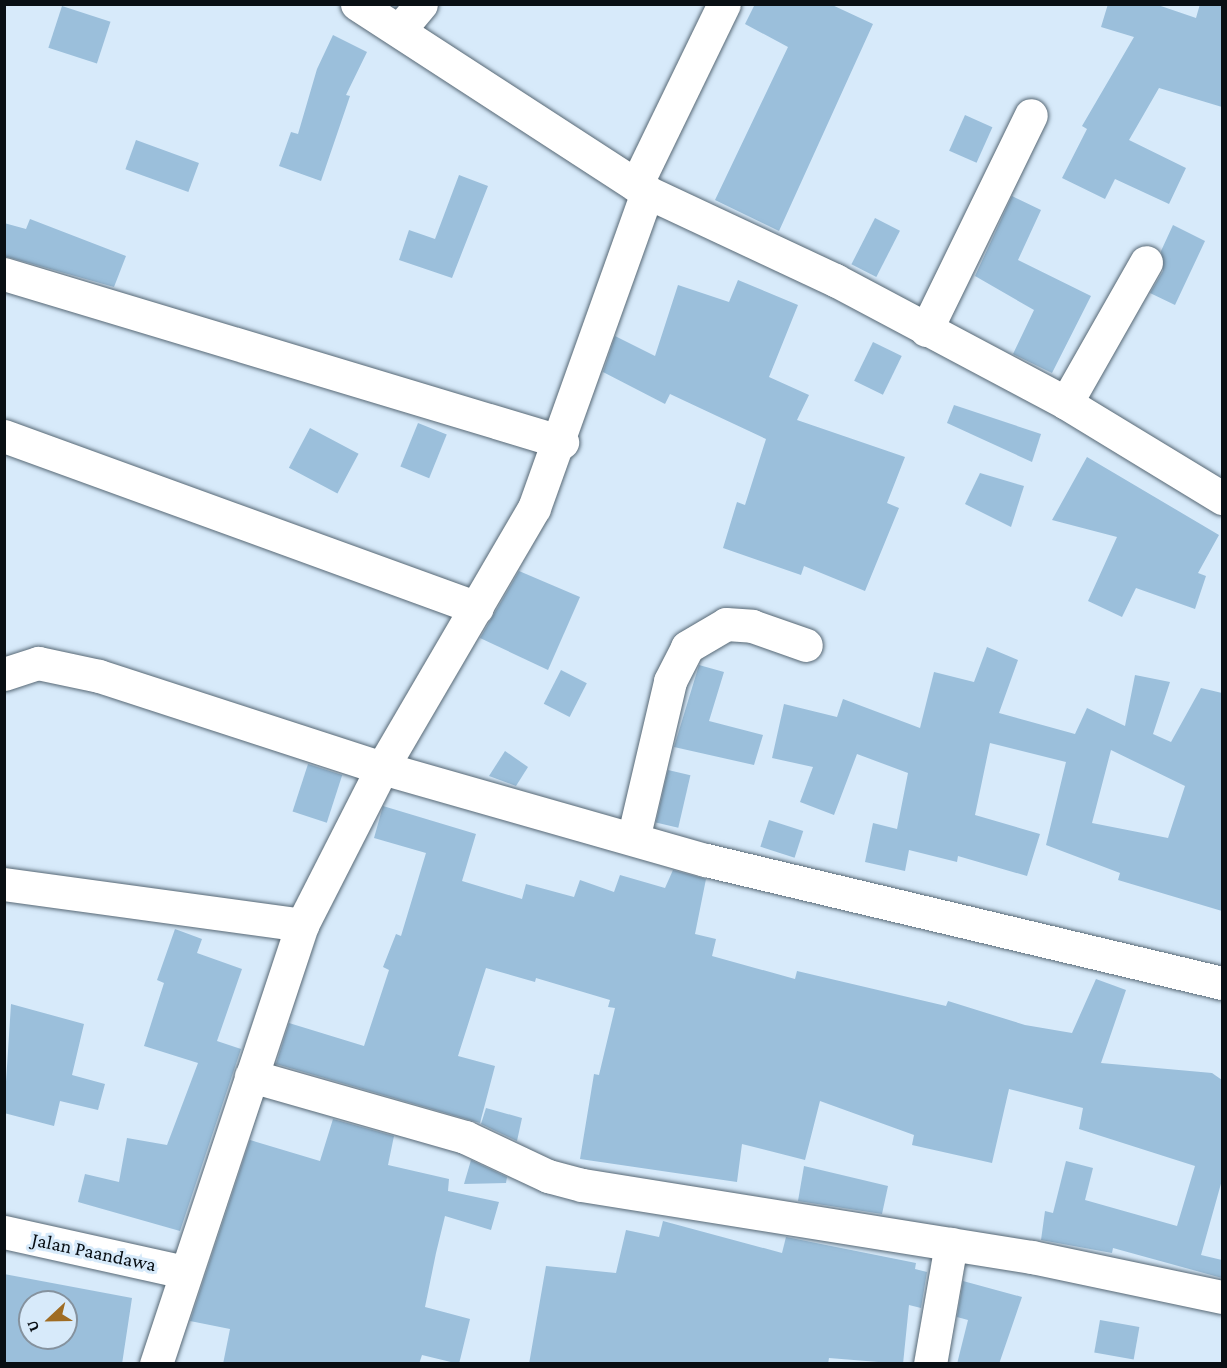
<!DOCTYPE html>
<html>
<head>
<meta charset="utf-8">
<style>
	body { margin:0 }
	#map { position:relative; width:1227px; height:1368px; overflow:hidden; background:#d7eafa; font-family:"Crimson Pro",serif }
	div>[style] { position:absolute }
	.building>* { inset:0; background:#9bbfdb; transform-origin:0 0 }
	.roads { filter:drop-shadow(0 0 2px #576875) drop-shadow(0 0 2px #576875) }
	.street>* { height:33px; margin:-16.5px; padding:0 16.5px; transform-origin:16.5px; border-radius:16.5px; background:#fff }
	span { translate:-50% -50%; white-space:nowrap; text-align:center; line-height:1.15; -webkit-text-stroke:6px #d7eafa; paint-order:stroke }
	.street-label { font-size:20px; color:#090f14 }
	.frame { position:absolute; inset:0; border:6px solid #090f14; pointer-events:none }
	.north { position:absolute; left:18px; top:1290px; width:60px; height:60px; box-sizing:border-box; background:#d7eafa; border:2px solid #85929e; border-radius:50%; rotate:248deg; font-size:16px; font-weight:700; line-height:24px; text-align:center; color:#090f14 }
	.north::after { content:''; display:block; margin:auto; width:21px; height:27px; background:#9f6c23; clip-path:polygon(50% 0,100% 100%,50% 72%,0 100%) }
</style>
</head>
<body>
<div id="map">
	<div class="building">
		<div style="clip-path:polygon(755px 4px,830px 4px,873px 24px,779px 231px,715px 200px,788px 47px,745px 24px)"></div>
		<div style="clip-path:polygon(1108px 4px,1155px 4px,1196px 18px,1200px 4px,1222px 4px,1222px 107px,1159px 88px,1129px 140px,1186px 168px,1169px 204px,1115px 179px,1105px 199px,1062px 178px,1087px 129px,1082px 126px,1134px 37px,1101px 27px)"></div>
		<div style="left:62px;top:6px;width:51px;height:44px;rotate:18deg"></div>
		<div style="clip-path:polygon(333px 35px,367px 52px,346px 95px,350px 96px,321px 181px,279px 166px,291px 132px,298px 134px,317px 69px)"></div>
		<div style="left:965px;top:115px;width:30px;height:39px;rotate:24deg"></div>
		<div style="left:136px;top:140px;width:67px;height:31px;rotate:20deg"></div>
		<div style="clip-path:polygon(459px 175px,488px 186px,452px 278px,399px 260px,409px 230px,435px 239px)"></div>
		<div style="clip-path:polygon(1012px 196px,1041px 210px,1018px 260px,1091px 296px,1052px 373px,1013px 354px,1034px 310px,975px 276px)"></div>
		<div style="left:875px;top:218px;width:28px;height:52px;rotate:27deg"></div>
		<div style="clip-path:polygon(30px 219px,126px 256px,114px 287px,4px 256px,4px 223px,26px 229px)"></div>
		<div style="clip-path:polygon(1173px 225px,1205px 241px,1175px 305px,1150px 293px,1163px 271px,1161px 251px)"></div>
		<div style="clip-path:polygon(738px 280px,798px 305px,769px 377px,809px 395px,797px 420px,905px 457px,887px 503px,899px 508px,865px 591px,804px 566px,801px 575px,723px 548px,737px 502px,745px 505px,766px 439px,670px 394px,665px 404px,603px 372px,615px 336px,655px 356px,678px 285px,729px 302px)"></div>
		<div style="left:873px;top:342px;width:32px;height:43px;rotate:26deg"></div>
		<div style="clip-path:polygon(954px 405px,1041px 434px,1032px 462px,947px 423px)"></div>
		<div style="left:418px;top:423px;width:31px;height:47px;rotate:22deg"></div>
		<div style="left:310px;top:428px;width:55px;height:45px;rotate:28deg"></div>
		<div style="clip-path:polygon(1087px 457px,1219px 535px,1198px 573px,1206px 576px,1195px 609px,1136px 588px,1122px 617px,1088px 601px,1117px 537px,1052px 520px)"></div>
		<div style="clip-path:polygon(980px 473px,1024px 486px,1011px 527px,965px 504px)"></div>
		<div style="clip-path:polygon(519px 571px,580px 597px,548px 670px,480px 638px)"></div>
		<div style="clip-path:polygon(evenodd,987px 647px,1018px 660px,999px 713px,1075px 734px,1087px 708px,1125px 726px,1135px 675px,1170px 682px,1153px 734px,1171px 742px,1201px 688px,1222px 693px,1222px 911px,1118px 880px,1120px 873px,1046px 845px,1066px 762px,990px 743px,975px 815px,1040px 834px,1027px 876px,958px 856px,957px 862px,909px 850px,905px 871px,865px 862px,873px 823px,897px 829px,908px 773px,857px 754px,834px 815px,800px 802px,813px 767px,772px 758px,784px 704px,837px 717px,843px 699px,920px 728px,934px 672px,974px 682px,987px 647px,1111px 750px,1185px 786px,1168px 838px,1092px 823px,1111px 750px)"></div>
		<div style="clip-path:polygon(699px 665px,724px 672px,709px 721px,763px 735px,754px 765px,674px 747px)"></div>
		<div style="left:561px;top:670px;width:29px;height:38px;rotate:27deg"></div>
		<div style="clip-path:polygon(505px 751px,528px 767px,516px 786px,489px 776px)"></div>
		<div style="left:308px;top:764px;width:36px;height:50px;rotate:18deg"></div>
		<div style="left:668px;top:770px;width:23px;height:54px;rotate:13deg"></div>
		<div style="clip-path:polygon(383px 806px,476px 834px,462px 881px,522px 899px,526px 884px,574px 897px,580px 880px,614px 892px,620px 875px,665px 888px,673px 870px,706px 879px,695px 934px,716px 939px,712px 956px,795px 979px,797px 971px,946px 1006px,948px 1001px,1025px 1025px,1072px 1033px,1096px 979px,1126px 990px,1101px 1063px,1212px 1073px,1222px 1080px,1222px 1180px,1201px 1255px,1222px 1260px,1222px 1278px,1113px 1248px,1112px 1253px,1041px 1240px,1045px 1211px,1053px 1213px,1066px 1161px,1093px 1168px,1085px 1200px,1177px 1226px,1195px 1166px,1079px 1129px,1083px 1108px,1009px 1089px,992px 1163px,912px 1145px,914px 1135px,820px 1101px,805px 1160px,742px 1144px,737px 1182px,580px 1159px,594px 1074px,599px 1075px,615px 1008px,608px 1007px,610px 1000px,536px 978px,535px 982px,486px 968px,458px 1056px,495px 1066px,480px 1123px,276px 1064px,289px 1023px,364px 1046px,389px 970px,383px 967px,396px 934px,401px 936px,426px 853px,374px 838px)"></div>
		<div style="left:769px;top:820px;width:36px;height:28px;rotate:18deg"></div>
		<div style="clip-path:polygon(175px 929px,202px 939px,197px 953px,242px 969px,217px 1041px,241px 1049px,180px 1231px,78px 1202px,85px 1174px,119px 1182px,127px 1138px,167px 1145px,198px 1063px,144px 1046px,164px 983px,157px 980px)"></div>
		<div style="clip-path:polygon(11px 1004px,84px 1024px,72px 1075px,105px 1084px,98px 1110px,60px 1101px,54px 1126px,4px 1113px)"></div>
		<div style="clip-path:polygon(486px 1108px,522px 1118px,517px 1141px,481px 1124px)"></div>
		<div style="clip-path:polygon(333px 1119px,394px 1136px,388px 1165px,449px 1179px,448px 1191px,499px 1202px,491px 1230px,445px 1216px,436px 1253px,425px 1307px,470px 1319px,459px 1364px,422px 1355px,419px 1364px,223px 1364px,230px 1329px,190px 1321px,250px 1140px,320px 1161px)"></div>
		<div style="clip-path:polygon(471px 1160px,507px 1177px,506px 1183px,464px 1184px)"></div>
		<div style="clip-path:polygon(804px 1166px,888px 1186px,882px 1214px,798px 1201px)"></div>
		<div style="clip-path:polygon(663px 1221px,782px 1253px,786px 1237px,916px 1263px,915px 1269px,927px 1272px,921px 1308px,909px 1305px,903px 1364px,829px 1358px,828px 1364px,529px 1364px,546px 1266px,616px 1273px,626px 1230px,659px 1237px)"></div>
		<div style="clip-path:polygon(evenodd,4px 1274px,132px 1298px,122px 1364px,4px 1364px,4px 1274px,30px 1302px,66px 1302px,66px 1338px,30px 1338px,30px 1302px)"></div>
		<div style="clip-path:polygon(963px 1281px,1022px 1297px,999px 1364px,957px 1364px,968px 1320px,957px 1317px)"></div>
		<div style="left:1100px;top:1320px;width:40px;height:33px;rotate:10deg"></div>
	</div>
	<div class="roads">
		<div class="street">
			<div style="left:357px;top:4px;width:346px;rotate:33deg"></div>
			<div style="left:647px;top:192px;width:208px;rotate:25.1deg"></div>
			<div style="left:835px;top:280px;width:262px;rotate:28deg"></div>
			<div style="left:1066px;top:403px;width:183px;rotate:31.3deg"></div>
			<div style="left:401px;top:28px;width:31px;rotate:-50deg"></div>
			<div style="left:636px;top:185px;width:201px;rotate:-64.1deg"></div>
			<div style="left:4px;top:274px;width:583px;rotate:16.76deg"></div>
			<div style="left:926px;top:330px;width:239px;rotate:-64deg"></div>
			<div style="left:1066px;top:403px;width:162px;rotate:-60.4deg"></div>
			<div style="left:4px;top:436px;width:503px;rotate:19.98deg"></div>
			<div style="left:4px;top:674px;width:36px;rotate:-18deg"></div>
			<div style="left:38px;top:663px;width:62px;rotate:12deg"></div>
			<div style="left:99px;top:676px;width:298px;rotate:18deg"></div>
			<div style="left:382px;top:768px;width:337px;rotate:15.9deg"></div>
			<div style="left:706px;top:860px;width:530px;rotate:13.41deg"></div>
			<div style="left:634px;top:835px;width:158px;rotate:-76.8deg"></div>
			<div style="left:670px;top:681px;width:38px;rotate:-63deg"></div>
			<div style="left:687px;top:647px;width:45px;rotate:-30.5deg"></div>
			<div style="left:726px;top:624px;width:26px;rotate:4deg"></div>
			<div style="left:752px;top:626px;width:57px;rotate:19.4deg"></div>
			<div style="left:4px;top:884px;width:301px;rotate:7.8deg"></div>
			<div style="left:251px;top:1076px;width:223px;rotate:15.9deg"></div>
			<div style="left:465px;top:1137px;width:92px;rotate:25.2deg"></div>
			<div style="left:548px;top:1176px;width:35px;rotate:15deg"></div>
			<div style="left:582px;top:1185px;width:456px;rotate:9.1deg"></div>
			<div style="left:1032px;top:1257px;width:194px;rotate:11.9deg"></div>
			<div style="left:4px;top:1232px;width:184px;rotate:12.5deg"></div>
			<div style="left:156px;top:1364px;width:463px;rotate:-71.6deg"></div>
			<div style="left:302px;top:925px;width:176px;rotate:-63deg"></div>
			<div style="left:382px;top:768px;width:301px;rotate:-59.7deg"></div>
			<div style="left:534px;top:508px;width:336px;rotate:-70.3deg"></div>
			<div style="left:930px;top:1364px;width:122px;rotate:-80.1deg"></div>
		</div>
	</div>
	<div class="street-label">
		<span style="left:94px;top:1252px;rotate:12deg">Jalan Paandawa</span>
	</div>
	<div class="frame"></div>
	<div class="north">U</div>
</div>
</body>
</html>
